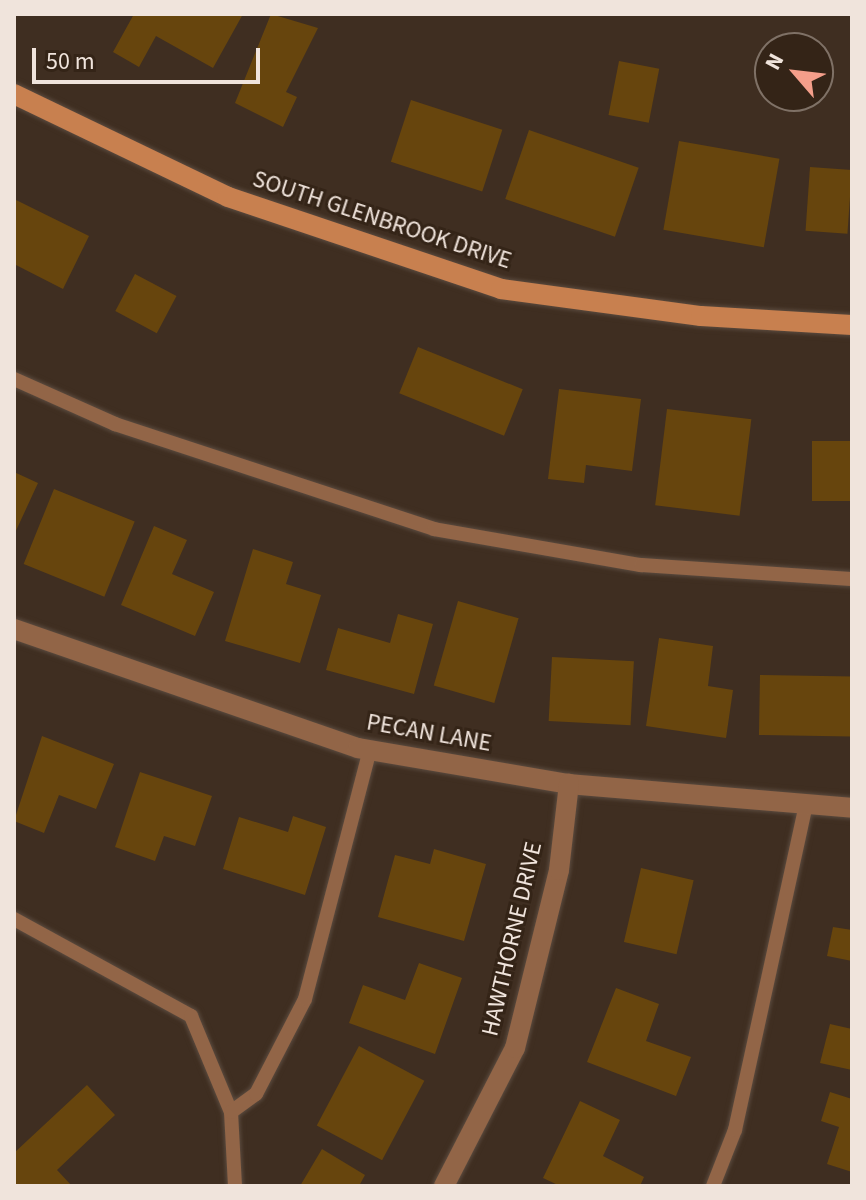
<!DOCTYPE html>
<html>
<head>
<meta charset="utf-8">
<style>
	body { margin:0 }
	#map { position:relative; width:866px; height:1200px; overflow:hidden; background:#3f2e21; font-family:"Source Sans 3",sans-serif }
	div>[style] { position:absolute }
	.building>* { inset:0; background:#67450d; transform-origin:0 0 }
	.roads { filter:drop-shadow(0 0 2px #5b4b3f) drop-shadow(0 0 2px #5b4b3f) }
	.lane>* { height:14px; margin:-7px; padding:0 7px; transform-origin:7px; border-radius:7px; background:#926547 }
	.street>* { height:20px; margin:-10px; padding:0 10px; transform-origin:10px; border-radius:10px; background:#926547 }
	.secondary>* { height:20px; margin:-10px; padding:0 10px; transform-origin:10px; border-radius:10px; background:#c8804f }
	span { translate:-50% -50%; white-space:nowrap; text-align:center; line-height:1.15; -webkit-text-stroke:6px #342417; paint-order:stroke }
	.street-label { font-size:24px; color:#f0e4dc }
	.frame { position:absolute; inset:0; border:16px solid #f0e4dc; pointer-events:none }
	.north { position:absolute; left:754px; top:32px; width:80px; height:80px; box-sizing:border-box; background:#342417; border:2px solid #7f7166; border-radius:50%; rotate:298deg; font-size:22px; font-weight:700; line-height:32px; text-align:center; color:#f0e4dc }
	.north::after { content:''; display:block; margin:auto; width:28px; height:36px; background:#f49e8a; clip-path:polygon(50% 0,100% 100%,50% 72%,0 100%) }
	.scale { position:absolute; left:32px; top:48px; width:228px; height:36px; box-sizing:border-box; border:4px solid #f0e4dc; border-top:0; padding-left:10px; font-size:24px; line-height:28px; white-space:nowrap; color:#f0e4dc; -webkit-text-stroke:6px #342417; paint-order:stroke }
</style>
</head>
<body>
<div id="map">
	<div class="building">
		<div style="clip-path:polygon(134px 14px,243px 14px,213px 68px,156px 36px,139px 67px,113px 52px)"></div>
		<div style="clip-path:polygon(271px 14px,318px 28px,286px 92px,297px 97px,283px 127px,235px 103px)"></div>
		<div style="left:619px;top:61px;width:41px;height:55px;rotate:11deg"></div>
		<div style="left:411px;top:100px;width:96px;height:65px;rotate:18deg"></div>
		<div style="left:529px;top:130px;width:116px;height:73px;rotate:19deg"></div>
		<div style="left:679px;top:141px;width:102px;height:90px;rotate:10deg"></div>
		<div style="left:810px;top:167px;width:42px;height:64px;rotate:4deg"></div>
		<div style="clip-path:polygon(14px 199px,89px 236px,63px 289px,14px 264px)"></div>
		<div style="left:135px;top:274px;width:47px;height:42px;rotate:28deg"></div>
		<div style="left:418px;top:347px;width:113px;height:50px;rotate:22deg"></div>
		<div style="clip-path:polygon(559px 389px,641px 399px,632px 471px,586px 465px,584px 483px,548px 479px)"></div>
		<div style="left:667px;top:409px;width:85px;height:97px;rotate:7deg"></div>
		<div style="left:812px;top:441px;width:40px;height:60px"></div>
		<div style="clip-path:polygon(14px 472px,38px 483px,14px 535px)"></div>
		<div style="left:54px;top:489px;width:87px;height:81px;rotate:22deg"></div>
		<div style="clip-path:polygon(154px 526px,187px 540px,172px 574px,214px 592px,195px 636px,121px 605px)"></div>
		<div style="clip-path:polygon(253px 549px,293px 562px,286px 584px,321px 595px,300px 663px,225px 641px)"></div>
		<div style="left:458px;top:601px;width:63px;height:88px;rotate:16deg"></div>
		<div style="clip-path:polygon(398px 614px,433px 624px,414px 694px,326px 670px,338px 628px,390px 643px)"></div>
		<div style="clip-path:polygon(659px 638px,713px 646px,708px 686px,733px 690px,726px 738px,646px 726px)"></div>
		<div style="left:552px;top:657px;width:82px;height:64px;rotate:3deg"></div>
		<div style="left:760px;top:675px;width:92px;height:60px;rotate:1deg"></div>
		<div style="clip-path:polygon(42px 736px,114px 764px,96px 809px,59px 795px,44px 833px,14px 821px)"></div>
		<div style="clip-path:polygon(140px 772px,212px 796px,195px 846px,164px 836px,155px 861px,115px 847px)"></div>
		<div style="clip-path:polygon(293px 816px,326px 827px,305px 895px,223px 869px,239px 817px,288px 832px)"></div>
		<div style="clip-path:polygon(434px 849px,486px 864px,464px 941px,378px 917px,395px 855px,430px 864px)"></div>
		<div style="left:641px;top:868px;width:54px;height:76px;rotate:13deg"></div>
		<div style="clip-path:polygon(833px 927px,852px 930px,852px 961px,827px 956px)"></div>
		<div style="clip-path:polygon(419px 963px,462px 978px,435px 1054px,349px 1023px,363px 985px,405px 1000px)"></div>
		<div style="clip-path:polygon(616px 988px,659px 1004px,646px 1041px,691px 1057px,676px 1096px,587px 1062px)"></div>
		<div style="clip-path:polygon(830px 1024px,852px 1029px,852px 1070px,820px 1063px)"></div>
		<div style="left:359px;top:1046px;width:74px;height:90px;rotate:28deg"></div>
		<div style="clip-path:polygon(87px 1085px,115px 1115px,57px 1170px,72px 1186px,14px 1186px,14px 1153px)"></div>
		<div style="clip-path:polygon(830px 1092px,852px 1099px,852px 1172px,827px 1164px,839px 1127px,821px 1121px)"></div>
		<div style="clip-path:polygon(580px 1101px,620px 1120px,603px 1156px,644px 1177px,640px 1186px,560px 1186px,543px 1178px)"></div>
		<div style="clip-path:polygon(322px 1149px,365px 1175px,359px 1186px,300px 1186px)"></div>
	</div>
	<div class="roads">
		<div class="lane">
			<div style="left:14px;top:379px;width:111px;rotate:24deg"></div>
			<div style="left:115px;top:424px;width:336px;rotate:18.2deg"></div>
			<div style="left:434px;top:529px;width:210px;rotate:9.9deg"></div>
			<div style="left:641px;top:565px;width:211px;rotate:3.8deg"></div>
			<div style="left:14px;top:919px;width:202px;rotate:28.7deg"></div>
			<div style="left:191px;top:1016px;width:104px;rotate:67.4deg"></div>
			<div style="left:231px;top:1112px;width:74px;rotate:86.9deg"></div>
			<div style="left:231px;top:1112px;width:31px;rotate:-36deg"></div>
			<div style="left:256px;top:1094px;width:107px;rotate:-62.7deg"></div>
			<div style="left:305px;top:999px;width:257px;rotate:-75.4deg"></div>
			<div style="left:713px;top:1186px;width:60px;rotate:-68.6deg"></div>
			<div style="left:735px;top:1130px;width:333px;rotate:-77.7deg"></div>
		</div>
		<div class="street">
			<div style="left:14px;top:629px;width:364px;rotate:19.1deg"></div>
			<div style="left:358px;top:748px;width:214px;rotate:9.7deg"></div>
			<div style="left:569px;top:784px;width:284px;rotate:4.8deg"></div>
			<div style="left:444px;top:1186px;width:155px;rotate:-62.8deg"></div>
			<div style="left:515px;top:1048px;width:183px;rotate:-76.1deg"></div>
			<div style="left:559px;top:870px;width:87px;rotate:-83.4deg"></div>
		</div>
		<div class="secondary">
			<div style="left:14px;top:94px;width:237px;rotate:25.7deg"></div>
			<div style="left:228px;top:197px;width:288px;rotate:18.6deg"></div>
			<div style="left:501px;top:289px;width:202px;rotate:7.7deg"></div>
			<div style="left:701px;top:316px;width:151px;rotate:3.4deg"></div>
		</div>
	</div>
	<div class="street-label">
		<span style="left:382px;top:220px;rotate:18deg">SOUTH GLENBROOK DRIVE</span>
		<span style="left:429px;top:733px;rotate:10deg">PECAN LANE</span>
		<span style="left:512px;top:939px;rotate:-77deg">HAWTHORNE DRIVE</span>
	</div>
	<div class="frame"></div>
	<div class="north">N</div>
	<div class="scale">50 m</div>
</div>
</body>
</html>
